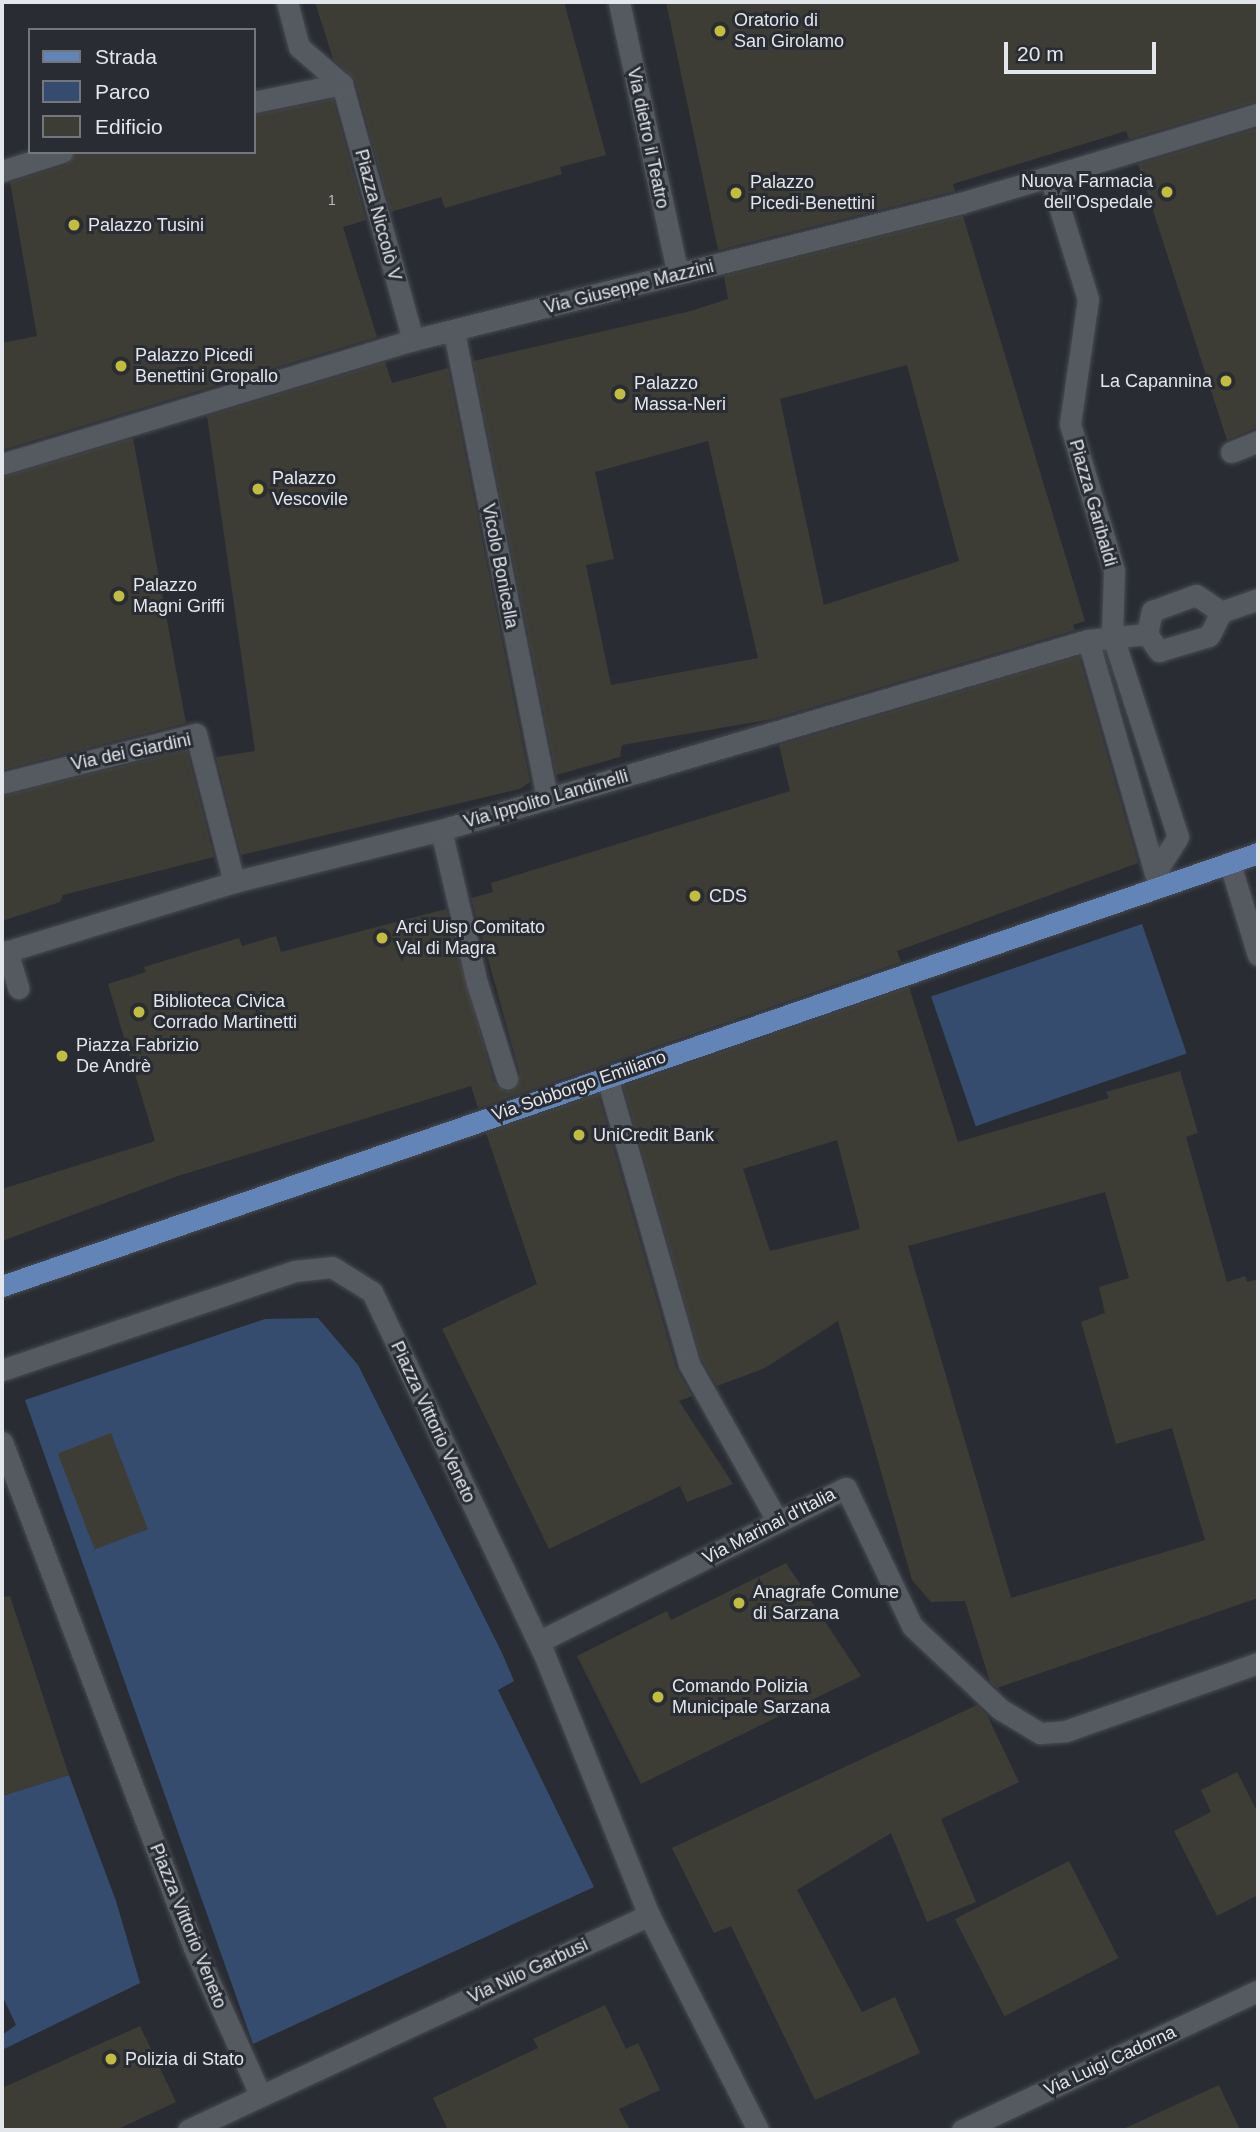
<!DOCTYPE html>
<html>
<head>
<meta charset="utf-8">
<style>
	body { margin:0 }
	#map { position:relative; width:1260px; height:2132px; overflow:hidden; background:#292d33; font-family:Helvetica,sans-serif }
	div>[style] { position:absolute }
	.green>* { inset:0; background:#364c6f; transform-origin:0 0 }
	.building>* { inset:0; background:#3d3d36; transform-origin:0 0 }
	.roads { filter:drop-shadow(0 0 2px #484b51) drop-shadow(0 0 2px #484b51) }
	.minor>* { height:21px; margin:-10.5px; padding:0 10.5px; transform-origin:10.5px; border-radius:10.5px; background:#555a61 }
	.major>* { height:21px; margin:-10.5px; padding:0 10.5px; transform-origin:10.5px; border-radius:10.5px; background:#6384b6 }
	.dots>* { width:19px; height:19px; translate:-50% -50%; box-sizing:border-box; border:4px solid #292d33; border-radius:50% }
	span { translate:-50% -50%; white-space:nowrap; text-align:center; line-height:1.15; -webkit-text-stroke:6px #292d33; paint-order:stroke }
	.number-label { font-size:14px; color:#babcbd }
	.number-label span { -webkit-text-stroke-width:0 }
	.poi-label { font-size:18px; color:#e3e6ea }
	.left { translate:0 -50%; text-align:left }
	.right { translate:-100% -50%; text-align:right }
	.street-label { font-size:18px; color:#e3e6ea }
	.frame { position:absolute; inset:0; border:4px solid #e3e6ea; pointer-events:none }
	.legend { position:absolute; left:28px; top:28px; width:228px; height:126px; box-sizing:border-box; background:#292d33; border:2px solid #73777c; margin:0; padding:9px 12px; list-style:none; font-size:21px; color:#e3e6ea }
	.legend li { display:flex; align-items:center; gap:14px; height:35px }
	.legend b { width:35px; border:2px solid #73777c }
	.scale { position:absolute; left:1004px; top:42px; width:152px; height:32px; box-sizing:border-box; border:4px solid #e3e6ea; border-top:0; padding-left:9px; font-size:21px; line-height:24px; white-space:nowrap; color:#e3e6ea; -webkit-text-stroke:5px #292d33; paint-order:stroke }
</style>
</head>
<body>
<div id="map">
	<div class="green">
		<div style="left:1142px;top:924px;width:137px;height:223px;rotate:71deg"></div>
		<div style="clip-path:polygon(318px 1318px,358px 1365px,502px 1653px,514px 1681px,498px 1690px,594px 1887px,253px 2044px,25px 1400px,265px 1319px)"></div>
		<div style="clip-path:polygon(69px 1775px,116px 1901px,140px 1983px,2px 2050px,2px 2035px,16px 2025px,2px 1995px,2px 1796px)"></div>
	</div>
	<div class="building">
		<div style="clip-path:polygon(315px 2px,564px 2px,606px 155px,560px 167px,562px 174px,445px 208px,441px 197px,391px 212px,355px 80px,333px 59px)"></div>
		<div style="clip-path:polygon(666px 2px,1258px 2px,1258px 101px,1129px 139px,1126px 131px,953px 184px,955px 191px,718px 250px)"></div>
		<div style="clip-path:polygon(333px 99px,366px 220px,343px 227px,377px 337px,2px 450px,2px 343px,37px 336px,10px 182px,66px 165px,75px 152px,254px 152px,254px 115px)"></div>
		<div style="clip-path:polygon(1258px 128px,1258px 427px,1227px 440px,1138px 164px)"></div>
		<div style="clip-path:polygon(evenodd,963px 216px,1085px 621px,1073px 625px,1075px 630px,772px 719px,622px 745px,620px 757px,556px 775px,473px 361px,691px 311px,728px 299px,724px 276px,963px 216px,907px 365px,959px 561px,824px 605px,780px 399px,907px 365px,963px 216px,708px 441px,758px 658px,611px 685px,586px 565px,614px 559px,595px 472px,708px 441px)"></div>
		<div style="clip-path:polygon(385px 362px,392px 383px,448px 368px,530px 782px,520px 789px,241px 855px,216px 757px,255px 751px,207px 416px)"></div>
		<div style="clip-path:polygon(133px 438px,186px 723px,2px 770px,2px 477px)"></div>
		<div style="clip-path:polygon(1079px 656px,1138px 863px,897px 951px,901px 962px,478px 1108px,471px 1086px,178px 1176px,2px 1241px,2px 1189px,155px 1141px,108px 984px,146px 972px,144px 967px,239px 938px,242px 946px,276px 936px,281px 952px,446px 909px,494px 1082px,504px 1091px,512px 1090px,520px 1074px,471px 898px,493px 892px,491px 883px,790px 791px,779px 745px)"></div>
		<div style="clip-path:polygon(187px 750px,214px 857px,63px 895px,60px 902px,2px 921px,2px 796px)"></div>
		<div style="clip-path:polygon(evenodd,909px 987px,958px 1142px,1109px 1098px,1106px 1092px,1180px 1071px,1198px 1133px,1186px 1137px,1227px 1282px,1245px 1276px,1247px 1282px,1258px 1279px,1258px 1598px,997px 1688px,990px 1682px,965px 1601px,931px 1602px,912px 1580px,838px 1321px,765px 1368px,717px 1386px,701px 1359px,623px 1086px,909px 987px,837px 1140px,860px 1229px,770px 1251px,743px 1169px,837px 1140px,909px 987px,1105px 1192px,1129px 1278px,1099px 1287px,1105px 1313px,1081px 1322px,1116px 1444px,1172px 1428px,1205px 1540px,1011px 1598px,908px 1246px,1105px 1192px)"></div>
		<div style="clip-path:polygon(598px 1094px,676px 1368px,692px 1396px,679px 1401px,733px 1484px,687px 1502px,680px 1486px,549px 1549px,442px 1329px,537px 1284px,486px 1133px)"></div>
		<div style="left:111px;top:1433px;width:103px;height:57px;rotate:69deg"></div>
		<div style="clip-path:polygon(786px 1563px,861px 1676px,641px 1784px,577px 1656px,667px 1611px,671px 1620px)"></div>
		<div style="clip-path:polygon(10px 1596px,69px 1775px,2px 1796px,2px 1597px)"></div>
		<div style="clip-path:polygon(977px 1705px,987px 1715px,1019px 1782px,941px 1819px,976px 1902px,927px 1922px,891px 1833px,797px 1890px,862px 2012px,895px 1997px,920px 2053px,815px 2100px,731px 1926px,714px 1933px,672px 1848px)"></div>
		<div style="clip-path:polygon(1237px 1772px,1258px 1813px,1258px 1895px,1217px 1916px,1174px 1831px,1211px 1812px,1201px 1790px)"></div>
		<div style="left:1069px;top:1861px;width:109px;height:128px;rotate:63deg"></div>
		<div style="clip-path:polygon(605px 2005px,626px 2049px,638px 2043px,660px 2090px,619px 2109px,630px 2130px,448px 2130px,433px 2098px,538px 2048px,533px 2039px)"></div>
		<div style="clip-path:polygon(140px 2026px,176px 2102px,116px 2130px,2px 2130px,2px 2088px)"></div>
		<div style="clip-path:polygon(1219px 2085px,1240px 2130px,1121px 2130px)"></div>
	</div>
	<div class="roads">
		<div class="minor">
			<div style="left:287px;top:2px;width:47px;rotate:75.1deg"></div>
			<div style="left:299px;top:47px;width:57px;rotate:40.7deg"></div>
			<div style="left:342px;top:84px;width:266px;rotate:74.5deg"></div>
			<div style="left:619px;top:2px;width:278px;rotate:77.8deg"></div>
			<div style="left:254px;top:102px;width:90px;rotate:-11.6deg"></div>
			<div style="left:2px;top:171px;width:63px;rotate:-17.6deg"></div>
			<div style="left:1050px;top:177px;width:128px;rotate:72.7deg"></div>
			<div style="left:1088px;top:299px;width:126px;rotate:98.2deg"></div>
			<div style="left:1070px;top:424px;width:153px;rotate:73.3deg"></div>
			<div style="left:1114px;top:571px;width:63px;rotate:91.8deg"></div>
			<div style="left:1112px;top:634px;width:213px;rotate:72deg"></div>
			<div style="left:1178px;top:837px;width:43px;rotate:122.6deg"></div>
			<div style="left:454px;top:332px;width:476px;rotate:78.7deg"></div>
			<div style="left:1231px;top:452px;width:29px;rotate:-22deg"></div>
			<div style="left:2px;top:464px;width:429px;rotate:-16.8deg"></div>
			<div style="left:413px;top:340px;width:565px;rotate:-14.04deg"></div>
			<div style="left:961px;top:203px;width:310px;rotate:-16.7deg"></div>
			<div style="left:1147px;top:634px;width:24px;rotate:-78deg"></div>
			<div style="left:1152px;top:611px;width:47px;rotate:-20deg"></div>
			<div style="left:1196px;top:595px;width:30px;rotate:34deg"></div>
			<div style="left:1088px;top:640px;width:242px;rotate:74deg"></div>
			<div style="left:2px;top:783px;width:200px;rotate:-14.2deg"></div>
			<div style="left:196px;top:734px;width:153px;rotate:75.6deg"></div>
			<div style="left:441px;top:830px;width:157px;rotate:76.8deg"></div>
			<div style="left:477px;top:983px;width:100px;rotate:72.5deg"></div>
			<div style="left:1230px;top:864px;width:95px;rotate:72.9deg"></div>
			<div style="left:7px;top:951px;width:39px;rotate:73deg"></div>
			<div style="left:2px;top:953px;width:243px;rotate:-17deg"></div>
			<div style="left:234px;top:882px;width:213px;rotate:-14.1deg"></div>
			<div style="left:441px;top:830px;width:674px;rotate:-16.37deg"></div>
			<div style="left:1088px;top:640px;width:59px;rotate:-5.8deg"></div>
			<div style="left:1147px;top:634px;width:21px;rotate:55deg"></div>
			<div style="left:1159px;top:651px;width:52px;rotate:-16.7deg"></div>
			<div style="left:1209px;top:636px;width:27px;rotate:-63deg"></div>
			<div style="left:1221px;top:612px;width:39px;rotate:-19deg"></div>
			<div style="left:610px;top:1088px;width:287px;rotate:74deg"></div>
			<div style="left:689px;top:1364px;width:181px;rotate:60.6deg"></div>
			<div style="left:2px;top:1370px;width:309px;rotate:-18.7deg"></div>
			<div style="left:295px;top:1271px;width:37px;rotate:-6deg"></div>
			<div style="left:332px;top:1267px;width:47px;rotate:32deg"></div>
			<div style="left:372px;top:1292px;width:401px;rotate:64.6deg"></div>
			<div style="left:544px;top:1654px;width:281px;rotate:68.1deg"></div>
			<div style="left:649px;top:1915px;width:241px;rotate:63.1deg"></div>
			<div style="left:2px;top:1442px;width:541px;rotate:69.22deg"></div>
			<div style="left:194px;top:1948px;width:160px;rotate:65.7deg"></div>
			<div style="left:538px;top:1642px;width:344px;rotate:-26.6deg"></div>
			<div style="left:846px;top:1488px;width:153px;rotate:64.4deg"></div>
			<div style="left:912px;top:1626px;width:121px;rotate:43.3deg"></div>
			<div style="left:1000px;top:1709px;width:47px;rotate:31deg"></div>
			<div style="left:1040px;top:1733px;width:26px;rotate:-4deg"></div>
			<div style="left:1066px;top:1731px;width:204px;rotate:-19.5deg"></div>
			<div style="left:188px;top:2130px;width:509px;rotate:-25deg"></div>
			<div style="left:962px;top:2130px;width:327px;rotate:-25.2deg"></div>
		</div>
		<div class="major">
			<div style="left:2px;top:1286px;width:1329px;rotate:-19.02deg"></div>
		</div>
	</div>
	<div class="dots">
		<div style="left:720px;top:31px;background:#c2bd3f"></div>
		<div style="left:1167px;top:192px;background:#c2bd3f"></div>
		<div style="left:736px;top:193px;background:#c2bd3f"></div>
		<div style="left:74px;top:225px;background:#c2bd3f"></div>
		<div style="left:121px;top:366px;background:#c2bd3f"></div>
		<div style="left:1226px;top:381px;background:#c2bd3f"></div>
		<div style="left:620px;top:394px;background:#c2bd3f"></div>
		<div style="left:258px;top:489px;background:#c2bd3f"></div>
		<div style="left:119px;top:596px;background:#c2bd3f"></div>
		<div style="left:695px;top:896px;background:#c2bd3f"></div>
		<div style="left:382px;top:938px;background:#c2bd3f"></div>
		<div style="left:139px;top:1012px;background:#c2bd3f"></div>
		<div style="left:62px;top:1056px;background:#c2bd3f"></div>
		<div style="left:579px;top:1135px;background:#c2bd3f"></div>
		<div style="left:739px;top:1603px;background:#c2bd3f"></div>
		<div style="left:658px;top:1697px;background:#c2bd3f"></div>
		<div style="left:111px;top:2059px;background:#c2bd3f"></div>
	</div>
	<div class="number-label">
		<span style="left:332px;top:200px">1</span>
	</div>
	<div class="poi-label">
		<span class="left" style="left:734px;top:31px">Oratorio di<br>San Girolamo</span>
		<span class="right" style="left:1153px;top:192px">Nuova Farmacia<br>dell’Ospedale</span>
		<span class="left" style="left:750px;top:193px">Palazzo<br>Picedi-Benettini</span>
		<span class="left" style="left:88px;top:225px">Palazzo Tusini</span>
		<span class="left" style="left:135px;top:366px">Palazzo Picedi<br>Benettini Gropallo</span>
		<span class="right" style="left:1212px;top:381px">La Capannina</span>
		<span class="left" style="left:634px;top:394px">Palazzo<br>Massa-Neri</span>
		<span class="left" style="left:272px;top:489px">Palazzo<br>Vescovile</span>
		<span class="left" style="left:133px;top:596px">Palazzo<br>Magni Griffi</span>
		<span class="left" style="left:709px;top:896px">CDS</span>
		<span class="left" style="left:396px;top:938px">Arci Uisp Comitato<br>Val di Magra</span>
		<span class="left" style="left:153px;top:1012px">Biblioteca Civica<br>Corrado Martinetti</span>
		<span class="left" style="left:76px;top:1056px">Piazza Fabrizio<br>De Andrè</span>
		<span class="left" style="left:593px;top:1135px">UniCredit Bank</span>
		<span class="left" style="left:753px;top:1603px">Anagrafe Comune<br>di Sarzana</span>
		<span class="left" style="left:672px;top:1697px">Comando Polizia<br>Municipale Sarzana</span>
		<span class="left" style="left:125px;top:2059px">Polizia di Stato</span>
	</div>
	<div class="street-label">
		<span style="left:648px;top:138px;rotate:78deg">Via dietro il Teatro</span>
		<span style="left:378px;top:215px;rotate:75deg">Piazza Niccolò V</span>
		<span style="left:629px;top:287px;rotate:-14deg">Via Giuseppe Mazzini</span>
		<span style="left:1093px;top:503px;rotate:74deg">Piazza Garibaldi</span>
		<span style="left:500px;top:566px;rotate:79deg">Vicolo Bonicella</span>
		<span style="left:131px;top:752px;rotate:-12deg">Via dei Giardini</span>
		<span style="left:546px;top:799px;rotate:-16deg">Via Ippolito Landinelli</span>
		<span style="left:579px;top:1086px;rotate:-19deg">Via Sobborgo Emiliano</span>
		<span style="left:433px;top:1422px;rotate:65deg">Piazza Vittorio Veneto</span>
		<span style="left:769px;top:1526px;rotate:-27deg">Via Marinai d'Italia</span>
		<span style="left:188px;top:1926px;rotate:68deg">Piazza Vittorio Veneto</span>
		<span style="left:528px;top:1971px;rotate:-25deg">Via Nilo Garbusi</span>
		<span style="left:1110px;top:2061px;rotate:-25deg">Via Luigi Cadorna</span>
	</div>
	<div class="frame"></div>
	<ul class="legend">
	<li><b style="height:9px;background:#6384b6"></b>Strada</li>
	<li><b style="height:19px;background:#364c6f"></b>Parco</li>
	<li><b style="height:19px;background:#3d3d36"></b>Edificio</li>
	</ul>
	<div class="scale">20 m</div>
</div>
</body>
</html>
